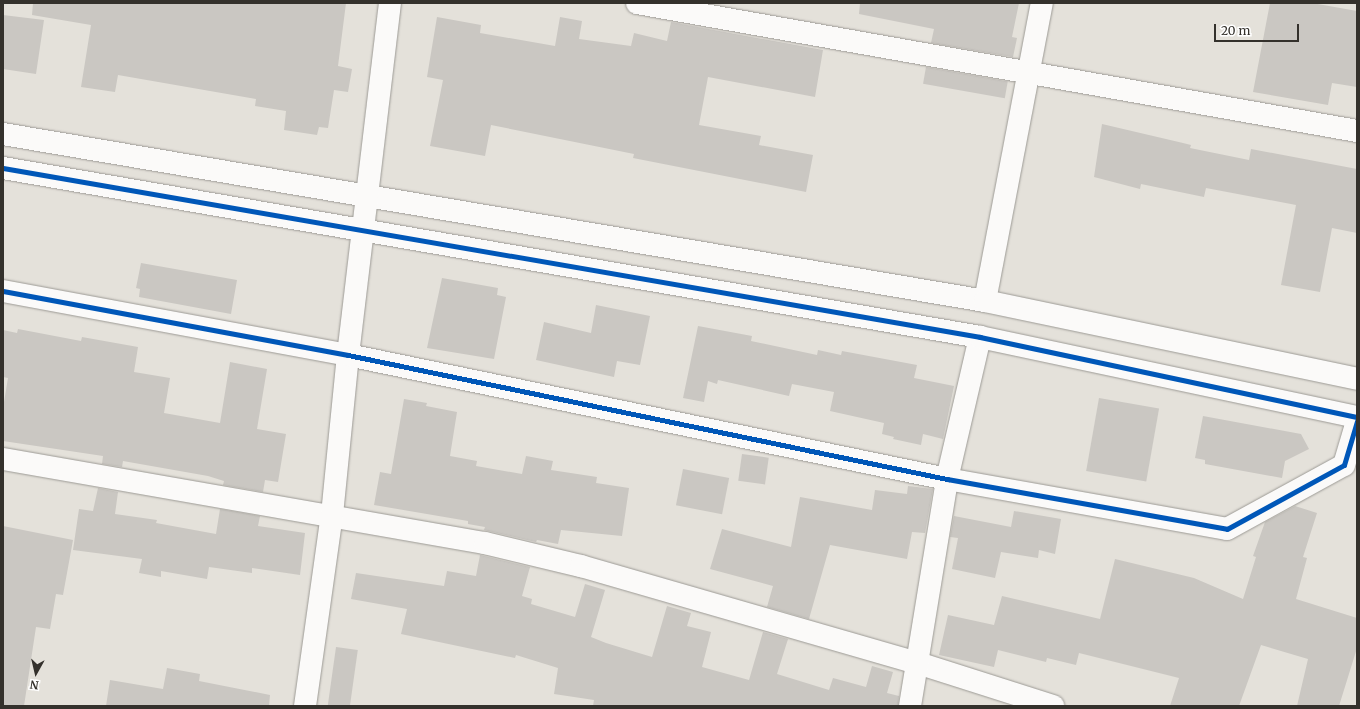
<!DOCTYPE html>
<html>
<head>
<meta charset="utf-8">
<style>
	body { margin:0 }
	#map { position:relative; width:1360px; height:709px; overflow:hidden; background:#e4e1da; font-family:Merriweather,serif }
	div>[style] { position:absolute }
	.building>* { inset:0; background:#cac7c2; transform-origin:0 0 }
	.roads { filter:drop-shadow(0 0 1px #9c9a95) drop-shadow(0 0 1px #9c9a95) }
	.street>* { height:22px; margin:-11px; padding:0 11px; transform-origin:11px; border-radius:11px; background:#fbfaf9 }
	.secondary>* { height:22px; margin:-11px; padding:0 11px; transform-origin:11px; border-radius:11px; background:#fbfaf9 }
	.cycleway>* { height:5px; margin:-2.5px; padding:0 2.5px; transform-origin:2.5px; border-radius:2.5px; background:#0057b8 }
	span { translate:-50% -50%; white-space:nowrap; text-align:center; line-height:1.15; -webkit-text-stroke:4px #fff; paint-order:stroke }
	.frame { position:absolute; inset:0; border:4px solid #34312c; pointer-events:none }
	.north { position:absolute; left:16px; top:653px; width:40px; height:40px; -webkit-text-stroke:3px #fff; paint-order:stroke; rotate:188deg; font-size:11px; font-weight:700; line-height:16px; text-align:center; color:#34312c }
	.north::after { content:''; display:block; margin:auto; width:14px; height:18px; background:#34312c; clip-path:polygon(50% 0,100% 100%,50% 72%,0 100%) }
	.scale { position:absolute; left:1214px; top:24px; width:85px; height:18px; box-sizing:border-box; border:2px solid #34312c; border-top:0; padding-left:5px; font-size:12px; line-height:14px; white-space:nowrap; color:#34312c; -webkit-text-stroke:3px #fff; paint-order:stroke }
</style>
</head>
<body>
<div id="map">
	<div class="building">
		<div style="clip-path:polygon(33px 3px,346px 3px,338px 66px,352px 69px,348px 92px,334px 90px,328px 128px,319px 127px,317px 135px,284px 130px,286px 111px,255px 106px,256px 99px,118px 75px,115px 92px,81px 87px,91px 25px,32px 15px)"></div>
		<div style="clip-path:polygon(860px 3px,1019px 3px,1012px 37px,1017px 38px,1013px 57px,931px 43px,934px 29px,859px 14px)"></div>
		<div style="clip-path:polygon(1270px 3px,1312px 3px,1357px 11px,1357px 87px,1332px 83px,1328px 105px,1253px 92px)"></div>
		<div style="clip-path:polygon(3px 15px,44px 20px,36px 74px,3px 69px)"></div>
		<div style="clip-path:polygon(437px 17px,481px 25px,480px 33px,555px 46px,560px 17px,582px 21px,579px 39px,631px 46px,634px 33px,667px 41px,671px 22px,823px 50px,815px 97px,708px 77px,699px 125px,761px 136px,759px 145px,813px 155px,806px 192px,633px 158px,634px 154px,491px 125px,485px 156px,430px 146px,443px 80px,427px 77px)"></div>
		<div style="left:926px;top:67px;width:83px;height:17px;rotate:10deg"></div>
		<div style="clip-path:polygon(1102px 124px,1183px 143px,1191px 145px,1190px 148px,1249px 160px,1251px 149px,1357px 169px,1357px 233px,1332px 228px,1320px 292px,1281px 285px,1296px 205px,1206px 188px,1204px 197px,1141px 184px,1140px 189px,1094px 177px)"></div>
		<div style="clip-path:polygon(141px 263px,237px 280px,231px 314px,139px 297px,140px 289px,136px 288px)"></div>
		<div style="clip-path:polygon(442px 278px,498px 288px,497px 295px,506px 297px,494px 359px,427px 348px)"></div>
		<div style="clip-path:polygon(596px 305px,650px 316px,640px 365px,617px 361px,614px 377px,536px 360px,544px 322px,591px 333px)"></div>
		<div style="clip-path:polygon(698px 326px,752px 336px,751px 341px,817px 355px,818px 350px,841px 355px,842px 351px,917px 365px,914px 378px,954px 386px,943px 439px,923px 434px,921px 445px,893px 439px,894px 437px,882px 434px,884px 423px,830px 411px,834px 392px,792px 384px,789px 396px,718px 380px,717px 384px,708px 381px,704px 402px,683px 398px)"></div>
		<div style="clip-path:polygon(18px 329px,81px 341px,82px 337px,138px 347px,134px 372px,170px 378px,164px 413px,220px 423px,230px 362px,267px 369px,257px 429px,286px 434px,278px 482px,265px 480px,263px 492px,223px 485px,224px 481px,208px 476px,123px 461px,122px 467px,102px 464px,103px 456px,3px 441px,3px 408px,8px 378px,3px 377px,3px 330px,17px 333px)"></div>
		<div style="left:1099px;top:398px;width:61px;height:74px;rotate:10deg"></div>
		<div style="clip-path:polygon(404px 399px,427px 403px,426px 406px,457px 412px,450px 456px,477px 461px,476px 466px,522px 474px,526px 456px,553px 461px,551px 470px,597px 477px,596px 483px,629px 488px,622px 536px,561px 530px,558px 544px,537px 540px,536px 542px,484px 530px,485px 527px,468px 524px,468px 521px,374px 505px,380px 472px,391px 474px)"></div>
		<div style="clip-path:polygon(1203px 416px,1301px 434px,1309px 449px,1285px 461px,1282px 478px,1205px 464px,1205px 460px,1195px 458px)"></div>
		<div style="left:742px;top:454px;width:27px;height:27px;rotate:8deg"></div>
		<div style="left:683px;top:469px;width:47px;height:37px;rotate:11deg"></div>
		<div style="clip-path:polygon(908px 486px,933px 489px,925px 533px,912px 532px,907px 559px,830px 545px,809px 619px,767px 607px,773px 586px,710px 569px,722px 529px,791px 547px,800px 497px,872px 510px,875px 490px,907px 494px)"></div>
		<div style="clip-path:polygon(98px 488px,118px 492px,115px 514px,157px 520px,156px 523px,216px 534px,220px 509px,260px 516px,258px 526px,305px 533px,300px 575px,252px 568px,252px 573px,209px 567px,207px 579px,161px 571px,161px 577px,139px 573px,142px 559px,73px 550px,79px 509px,93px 511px)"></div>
		<div style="clip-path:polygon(1295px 506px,1317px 513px,1303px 557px,1307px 558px,1296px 599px,1357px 618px,1357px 648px,1339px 706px,1297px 706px,1308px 659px,1261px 645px,1239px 706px,1170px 706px,1179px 678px,1079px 653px,1076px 665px,1047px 658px,1046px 662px,998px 650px,994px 667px,939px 655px,948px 615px,994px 625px,1002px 596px,1100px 619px,1115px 559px,1194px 578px,1243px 599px,1256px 557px,1253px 556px,1265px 522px)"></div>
		<div style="clip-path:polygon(1014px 511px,1061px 519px,1055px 554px,1039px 550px,1038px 558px,1001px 552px,995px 578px,952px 569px,958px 538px,950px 537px,954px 516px,1011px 527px)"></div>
		<div style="clip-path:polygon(3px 526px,73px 540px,63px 595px,56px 594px,50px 629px,36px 627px,24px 706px,3px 706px)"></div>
		<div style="clip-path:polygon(480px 555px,530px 567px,522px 596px,532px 599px,531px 604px,575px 617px,585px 584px,605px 590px,591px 637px,606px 643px,652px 657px,667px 606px,691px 613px,687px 626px,711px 632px,702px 667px,749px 680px,763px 632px,788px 639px,777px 674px,829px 690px,833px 678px,866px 687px,872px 666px,893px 672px,887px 693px,899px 696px,898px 706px,593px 706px,594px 700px,554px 694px,558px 668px,516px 655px,515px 658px,401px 634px,407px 609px,351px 599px,356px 573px,444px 586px,447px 571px,476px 576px)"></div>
		<div style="left:336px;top:647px;width:22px;height:59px;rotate:8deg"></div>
		<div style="clip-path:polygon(167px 668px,200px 674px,199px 681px,270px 695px,269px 706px,106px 706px,110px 680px,163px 689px)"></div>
	</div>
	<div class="roads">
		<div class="street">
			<div style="left:637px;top:3px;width:731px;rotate:10.08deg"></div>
			<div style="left:3px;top:291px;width:351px;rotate:10.5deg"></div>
			<div style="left:348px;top:355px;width:612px;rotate:11.7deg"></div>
			<div style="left:947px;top:479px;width:284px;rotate:10.1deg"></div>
			<div style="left:1227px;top:529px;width:133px;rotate:-28.7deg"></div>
			<div style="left:1344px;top:465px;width:46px;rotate:-73.5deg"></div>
			<div style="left:985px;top:301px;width:303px;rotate:-79.2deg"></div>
			<div style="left:3px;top:459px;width:489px;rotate:9.9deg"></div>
			<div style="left:485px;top:543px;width:99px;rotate:13.5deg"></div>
			<div style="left:581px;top:566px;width:351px;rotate:16.1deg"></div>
			<div style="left:918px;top:663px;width:142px;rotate:17.7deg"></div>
			<div style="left:305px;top:706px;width:193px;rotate:-82deg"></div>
			<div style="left:332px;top:515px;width:161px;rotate:-84.3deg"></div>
			<div style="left:910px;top:706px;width:230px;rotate:-80.7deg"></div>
			<div style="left:947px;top:479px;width:146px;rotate:-76.9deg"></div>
		</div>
		<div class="secondary">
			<div style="left:3px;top:134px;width:996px;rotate:9.65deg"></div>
			<div style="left:985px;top:301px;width:380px;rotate:11.8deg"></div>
			<div style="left:3px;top:168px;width:992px;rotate:9.81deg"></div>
			<div style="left:980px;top:337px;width:385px;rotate:12deg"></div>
			<div style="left:348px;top:355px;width:354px;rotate:-83.2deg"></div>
		</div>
	</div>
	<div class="cycleway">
		<div style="left:3px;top:168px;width:992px;rotate:9.81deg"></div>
		<div style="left:980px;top:337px;width:385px;rotate:12deg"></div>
		<div style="left:3px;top:291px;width:351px;rotate:10.5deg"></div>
		<div style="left:348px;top:355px;width:612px;rotate:11.7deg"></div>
		<div style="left:947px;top:479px;width:284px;rotate:10.1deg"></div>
		<div style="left:1227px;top:529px;width:133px;rotate:-28.7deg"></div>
		<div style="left:1344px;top:465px;width:46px;rotate:-73.5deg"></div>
	</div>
	<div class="frame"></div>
	<div class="north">N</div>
	<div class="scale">20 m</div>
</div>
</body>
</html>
